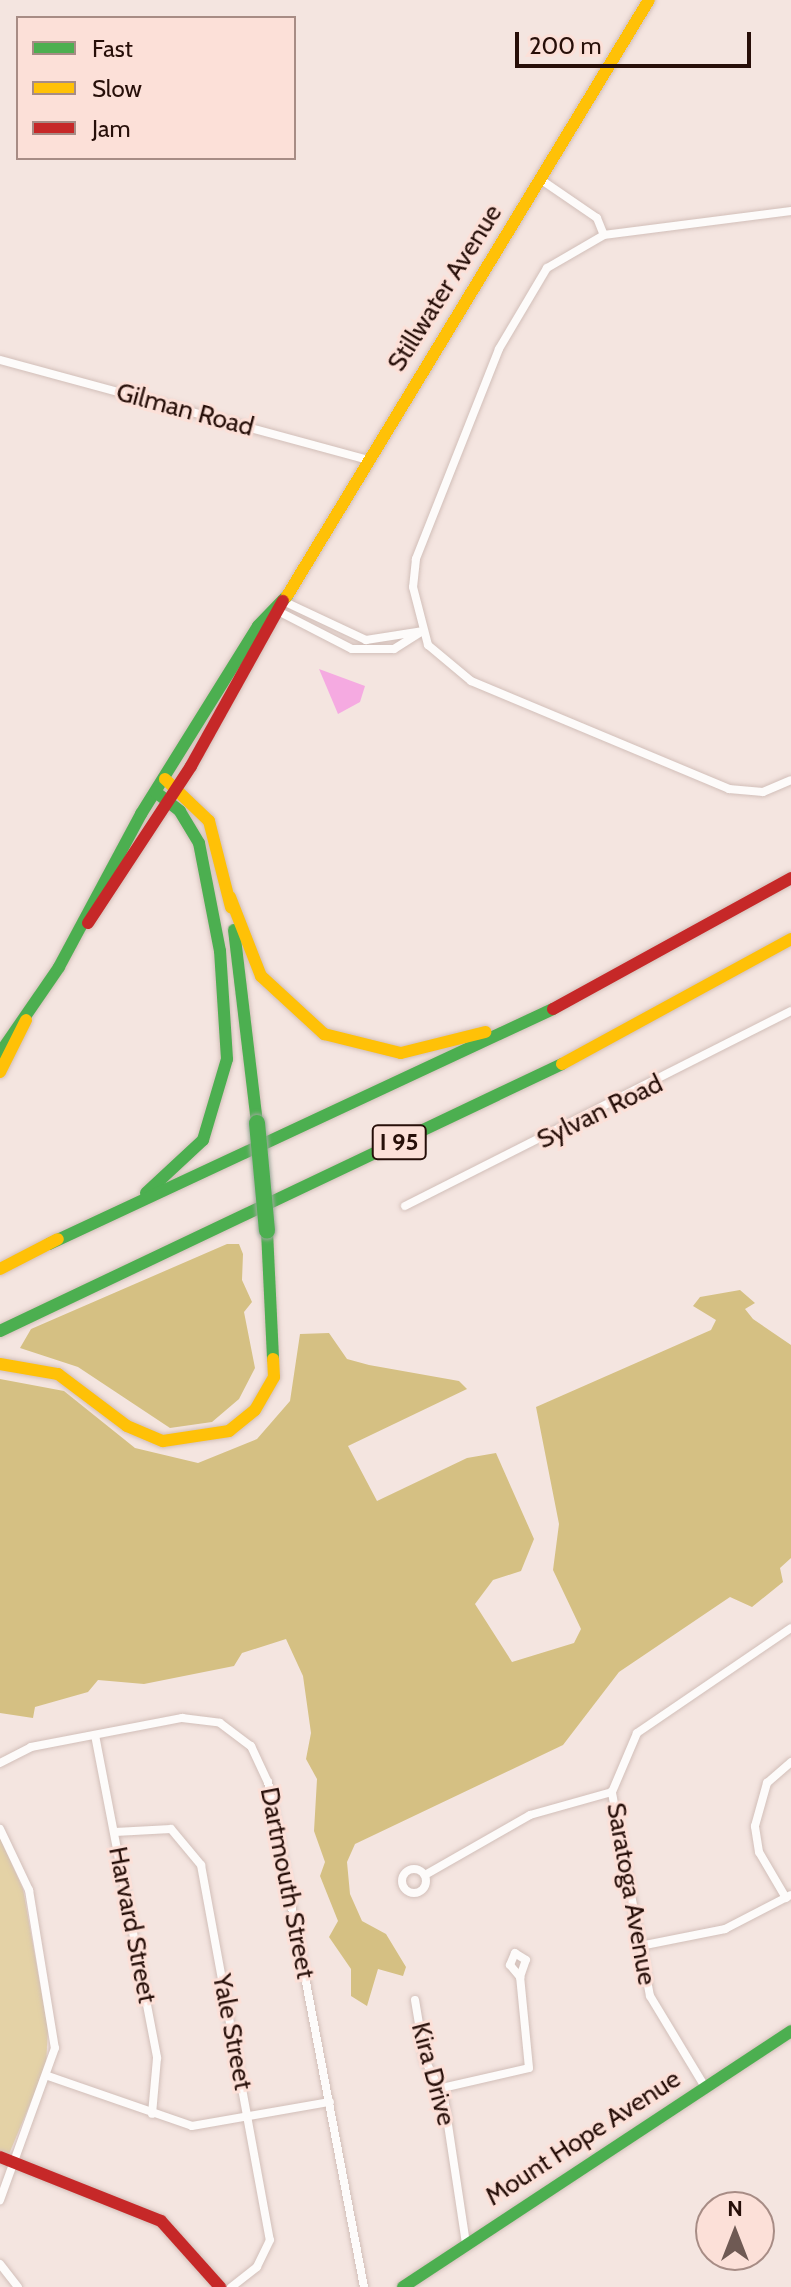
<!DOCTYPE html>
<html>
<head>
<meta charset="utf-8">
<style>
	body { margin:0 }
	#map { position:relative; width:791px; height:2287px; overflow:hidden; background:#f4e5e0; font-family:Cabin,sans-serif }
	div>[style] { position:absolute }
	.green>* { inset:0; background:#e4d2a6 }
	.forest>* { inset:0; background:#d5c083 }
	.water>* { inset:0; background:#f5aae1 }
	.roads { filter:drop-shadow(0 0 2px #d2bfb9) drop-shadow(0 0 2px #d2bfb9) }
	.street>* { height:8px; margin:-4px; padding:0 4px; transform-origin:4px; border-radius:4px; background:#fdfbfa }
	.street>.ring { margin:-4px; padding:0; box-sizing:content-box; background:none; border:8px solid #fdfbfa; border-radius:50% }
	.fast>* { height:12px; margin:-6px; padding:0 6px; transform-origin:6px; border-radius:6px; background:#4caf50 }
	.slow>* { height:12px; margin:-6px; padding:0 6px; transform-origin:6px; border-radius:6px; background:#ffc107 }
	.jam>* { height:12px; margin:-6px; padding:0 6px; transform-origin:6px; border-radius:6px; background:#c62828 }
	.bridges { filter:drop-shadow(0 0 2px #9fa89c) drop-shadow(0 0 2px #9fa89c) }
	.fast-bridge>* { height:16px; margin:-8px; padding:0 8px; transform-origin:8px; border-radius:8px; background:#4caf50 }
	span { translate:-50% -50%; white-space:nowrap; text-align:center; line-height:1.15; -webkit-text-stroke:6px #fce0d8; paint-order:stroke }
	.shield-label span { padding:2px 6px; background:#fce0d8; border:2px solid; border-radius:6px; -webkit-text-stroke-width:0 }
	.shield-label { font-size:24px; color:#270f09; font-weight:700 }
	.street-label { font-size:26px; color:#270f09 }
	.legend { position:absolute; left:16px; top:16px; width:280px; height:144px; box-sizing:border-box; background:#fce0d8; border:2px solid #a78c85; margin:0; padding:10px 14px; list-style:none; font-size:24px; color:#270f09 }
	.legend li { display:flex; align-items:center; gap:16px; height:40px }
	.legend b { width:40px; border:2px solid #a78c85 }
	.north { position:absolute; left:695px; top:2191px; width:80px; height:80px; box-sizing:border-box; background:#fce0d8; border:2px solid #a78c85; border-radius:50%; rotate:0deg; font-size:22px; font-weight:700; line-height:32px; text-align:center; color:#270f09 }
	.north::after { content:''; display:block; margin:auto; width:28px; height:36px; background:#6f5a54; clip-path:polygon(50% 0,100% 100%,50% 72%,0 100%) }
	.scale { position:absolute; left:515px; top:32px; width:236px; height:36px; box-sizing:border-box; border:4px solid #270f09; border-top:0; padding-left:10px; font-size:24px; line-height:28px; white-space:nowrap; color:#270f09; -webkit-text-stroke:6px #fce0d8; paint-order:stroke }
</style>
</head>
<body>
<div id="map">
	<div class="green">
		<div style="clip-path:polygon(0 1838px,23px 1889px,48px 2029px,46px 2066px,9px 2154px,0 2151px)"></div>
	</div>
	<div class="forest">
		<div style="clip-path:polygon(227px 1244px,239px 1244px,243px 1254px,242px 1280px,252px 1302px,244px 1312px,255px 1368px,239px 1399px,212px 1422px,170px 1428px,78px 1367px,20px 1348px,31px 1329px)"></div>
		<div style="clip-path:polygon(740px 1290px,755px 1303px,745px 1309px,753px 1319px,791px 1345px,791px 1558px,780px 1568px,783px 1582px,752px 1607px,730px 1597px,619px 1672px,563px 1745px,355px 1844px,347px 1862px,350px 1894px,362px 1921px,386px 1934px,406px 1967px,403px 1976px,378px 1969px,367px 2006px,351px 1996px,351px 1969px,329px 1937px,338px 1921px,320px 1876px,325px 1862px,314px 1831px,317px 1779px,306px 1759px,311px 1733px,303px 1676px,286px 1639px,242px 1653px,234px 1666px,144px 1684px,98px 1680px,88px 1692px,35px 1707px,33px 1718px,0 1713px,0 1379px,64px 1391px,135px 1448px,198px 1463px,257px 1439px,290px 1401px,300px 1334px,329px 1333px,347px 1359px,369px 1365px,459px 1381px,467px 1389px,348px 1446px,377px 1501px,467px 1458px,496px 1453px,534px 1539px,521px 1571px,493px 1580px,475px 1604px,512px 1662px,574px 1643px,581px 1629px,553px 1570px,559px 1524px,536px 1407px,711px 1330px,716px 1320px,693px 1306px,700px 1297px)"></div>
	</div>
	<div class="water">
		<div style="clip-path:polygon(319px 669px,365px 686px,360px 702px,338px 714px)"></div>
	</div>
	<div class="roads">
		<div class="street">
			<div style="left:540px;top:179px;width:69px;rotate:34.4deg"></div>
			<div style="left:597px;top:218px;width:18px;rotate:68deg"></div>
			<div style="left:791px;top:211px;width:189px;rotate:172.7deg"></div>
			<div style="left:604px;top:235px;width:66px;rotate:149.9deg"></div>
			<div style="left:547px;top:268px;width:94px;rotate:120.7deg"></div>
			<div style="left:499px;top:349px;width:226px;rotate:111.6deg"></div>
			<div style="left:416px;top:559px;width:28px;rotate:96deg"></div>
			<div style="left:413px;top:587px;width:60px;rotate:75.5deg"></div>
			<div style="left:428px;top:645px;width:56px;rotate:39.9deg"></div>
			<div style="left:471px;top:681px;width:280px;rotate:22.7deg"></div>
			<div style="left:729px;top:789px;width:34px;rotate:5deg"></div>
			<div style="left:763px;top:792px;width:30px;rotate:-23deg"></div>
			<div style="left:0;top:360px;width:382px;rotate:15.2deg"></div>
			<div style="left:283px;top:601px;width:92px;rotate:25.2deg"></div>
			<div style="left:366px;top:640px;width:58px;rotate:-9deg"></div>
			<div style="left:276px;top:610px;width:85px;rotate:27.2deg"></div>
			<div style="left:352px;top:649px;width:42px"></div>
			<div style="left:394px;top:649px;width:34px;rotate:-32deg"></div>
			<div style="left:405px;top:1206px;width:432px;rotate:-26.8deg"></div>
			<div style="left:95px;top:1735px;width:329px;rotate:79.1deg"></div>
			<div style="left:157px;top:2058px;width:56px;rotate:95.1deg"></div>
			<div style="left:0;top:1763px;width:35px;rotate:-27deg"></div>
			<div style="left:31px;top:1747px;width:154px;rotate:-10.9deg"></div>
			<div style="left:182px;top:1718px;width:38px;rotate:7deg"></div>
			<div style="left:220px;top:1723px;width:39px;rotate:37deg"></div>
			<div style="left:251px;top:1746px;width:40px;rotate:65deg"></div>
			<div style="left:268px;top:1782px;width:514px;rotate:79.24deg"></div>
			<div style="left:0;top:1829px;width:68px;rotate:64.6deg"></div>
			<div style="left:29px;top:1890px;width:160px;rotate:80.7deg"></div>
			<div style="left:55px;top:2048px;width:162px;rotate:109.9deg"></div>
			<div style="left:115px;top:1832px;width:56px;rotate:-3.1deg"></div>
			<div style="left:171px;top:1829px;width:47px;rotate:50.2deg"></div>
			<div style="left:201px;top:1865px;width:381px;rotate:79.6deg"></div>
			<div style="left:270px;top:2240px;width:30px;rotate:116deg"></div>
			<div style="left:257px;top:2267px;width:33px;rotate:142deg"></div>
			<div class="ring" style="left:402px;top:1869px;width:16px;height:16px"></div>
			<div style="left:425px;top:1875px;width:121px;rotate:-29.7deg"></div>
			<div style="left:530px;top:1815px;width:85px;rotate:-15.7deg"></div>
			<div style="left:786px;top:1898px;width:53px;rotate:-120.4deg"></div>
			<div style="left:759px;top:1852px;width:26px;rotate:-99deg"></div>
			<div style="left:755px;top:1826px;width:45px;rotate:-74.4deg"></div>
			<div style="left:767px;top:1783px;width:32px;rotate:-41deg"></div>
			<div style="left:640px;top:1946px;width:87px;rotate:-11.3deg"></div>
			<div style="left:725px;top:1929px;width:74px;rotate:-27.3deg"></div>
			<div style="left:415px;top:2000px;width:61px;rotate:80.5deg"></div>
			<div style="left:425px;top:2060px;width:42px;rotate:63.4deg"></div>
			<div style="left:444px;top:2098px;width:147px;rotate:81.4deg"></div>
			<div style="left:48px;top:2076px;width:152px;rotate:19.1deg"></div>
			<div style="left:192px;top:2126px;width:140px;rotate:-9.9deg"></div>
			<div style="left:705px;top:2087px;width:106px;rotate:-121.1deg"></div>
			<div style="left:650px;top:1996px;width:208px;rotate:-100.6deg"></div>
			<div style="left:612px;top:1792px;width:64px;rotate:-67deg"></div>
			<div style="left:637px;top:1733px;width:186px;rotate:-34.3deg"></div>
			<div style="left:442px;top:2088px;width:89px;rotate:-12.9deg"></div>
			<div style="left:529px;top:2068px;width:91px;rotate:-95.6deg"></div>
			<div style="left:520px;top:1977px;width:18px;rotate:-71deg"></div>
			<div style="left:526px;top:1960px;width:13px;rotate:-148deg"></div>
			<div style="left:515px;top:1953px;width:13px;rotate:113deg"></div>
			<div style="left:510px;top:1965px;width:16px;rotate:50deg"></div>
			<div style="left:0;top:2264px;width:29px;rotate:52deg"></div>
		</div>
		<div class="fast">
			<div style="left:234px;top:930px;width:194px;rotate:83.2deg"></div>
			<div style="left:0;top:1053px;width:104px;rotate:-55.5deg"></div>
			<div style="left:59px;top:967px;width:174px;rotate:-61.8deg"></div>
			<div style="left:141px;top:814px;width:221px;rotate:-58.1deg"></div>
			<div style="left:258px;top:626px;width:42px;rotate:-46deg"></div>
			<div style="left:146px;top:1193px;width:78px;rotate:-42.9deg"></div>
			<div style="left:203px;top:1140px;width:84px;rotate:-73.5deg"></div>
			<div style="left:227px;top:1059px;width:108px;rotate:-93.7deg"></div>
			<div style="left:220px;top:951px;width:110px;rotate:-101deg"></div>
			<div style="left:199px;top:843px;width:37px;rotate:-121deg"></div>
			<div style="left:180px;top:811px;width:31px;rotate:-142deg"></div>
			<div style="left:267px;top:1231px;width:128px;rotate:87.3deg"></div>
			<div style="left:49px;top:1244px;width:556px;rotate:-25deg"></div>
			<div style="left:0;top:1331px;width:622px;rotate:-25.41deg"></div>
			<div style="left:403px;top:2287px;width:465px;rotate:-33.4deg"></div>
		</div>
		<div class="slow">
			<div style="left:287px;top:596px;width:697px;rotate:-58.73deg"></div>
			<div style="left:165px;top:779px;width:61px;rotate:43.7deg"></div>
			<div style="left:209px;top:821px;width:89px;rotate:75.7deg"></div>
			<div style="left:230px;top:897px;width:85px;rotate:68.6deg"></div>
			<div style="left:261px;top:976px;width:86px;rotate:42.6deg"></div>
			<div style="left:324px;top:1034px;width:79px;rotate:13.9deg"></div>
			<div style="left:401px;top:1053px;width:87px;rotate:-14deg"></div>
			<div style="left:562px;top:1064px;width:261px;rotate:-28.6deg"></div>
			<div style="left:0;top:1072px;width:58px;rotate:-63.4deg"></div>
			<div style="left:0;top:1269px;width:65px;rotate:-27.3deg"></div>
			<div style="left:0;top:1364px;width:59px;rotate:9.8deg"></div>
			<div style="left:58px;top:1374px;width:86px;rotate:37deg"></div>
			<div style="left:127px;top:1426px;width:39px;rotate:23deg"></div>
			<div style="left:163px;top:1441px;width:67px;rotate:-8.6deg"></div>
			<div style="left:229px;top:1431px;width:33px;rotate:-39deg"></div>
			<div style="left:255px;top:1410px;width:38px;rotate:-60deg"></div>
			<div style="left:274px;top:1377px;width:18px;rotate:-93deg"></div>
		</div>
		<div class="jam">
			<div style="left:88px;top:923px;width:188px;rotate:-56.7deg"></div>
			<div style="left:191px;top:766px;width:189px;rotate:-60.9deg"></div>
			<div style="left:553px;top:1009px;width:272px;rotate:-28.8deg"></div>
			<div style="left:0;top:2157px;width:173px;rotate:21.7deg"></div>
			<div style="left:161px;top:2221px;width:89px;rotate:48.2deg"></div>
		</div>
	</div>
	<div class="bridges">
		<div class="fast-bridge">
			<div style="left:257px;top:1123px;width:108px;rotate:84.7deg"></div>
		</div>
	</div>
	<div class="shield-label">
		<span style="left:399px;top:1142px">I 95</span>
	</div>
	<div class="street-label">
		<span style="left:445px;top:288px;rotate:-58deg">Stillwater Avenue</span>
		<span style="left:185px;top:410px;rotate:15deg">Gilman Road</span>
		<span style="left:600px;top:1112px;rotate:-26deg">Sylvan Road</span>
		<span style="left:287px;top:1883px;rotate:79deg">Dartmouth Street</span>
		<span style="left:631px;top:1894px;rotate:80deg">Saratoga Avenue</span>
		<span style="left:132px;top:1925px;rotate:79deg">Harvard Street</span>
		<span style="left:232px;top:2032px;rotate:79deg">Yale Street</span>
		<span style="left:433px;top:2074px;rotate:75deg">Kira Drive</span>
		<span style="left:583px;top:2138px;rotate:-33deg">Mount Hope Avenue</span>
	</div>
	<ul class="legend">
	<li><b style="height:10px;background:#4caf50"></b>Fast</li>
	<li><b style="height:10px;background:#ffc107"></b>Slow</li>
	<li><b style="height:10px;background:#c62828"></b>Jam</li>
	</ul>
	<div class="north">N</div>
	<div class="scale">200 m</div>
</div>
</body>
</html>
